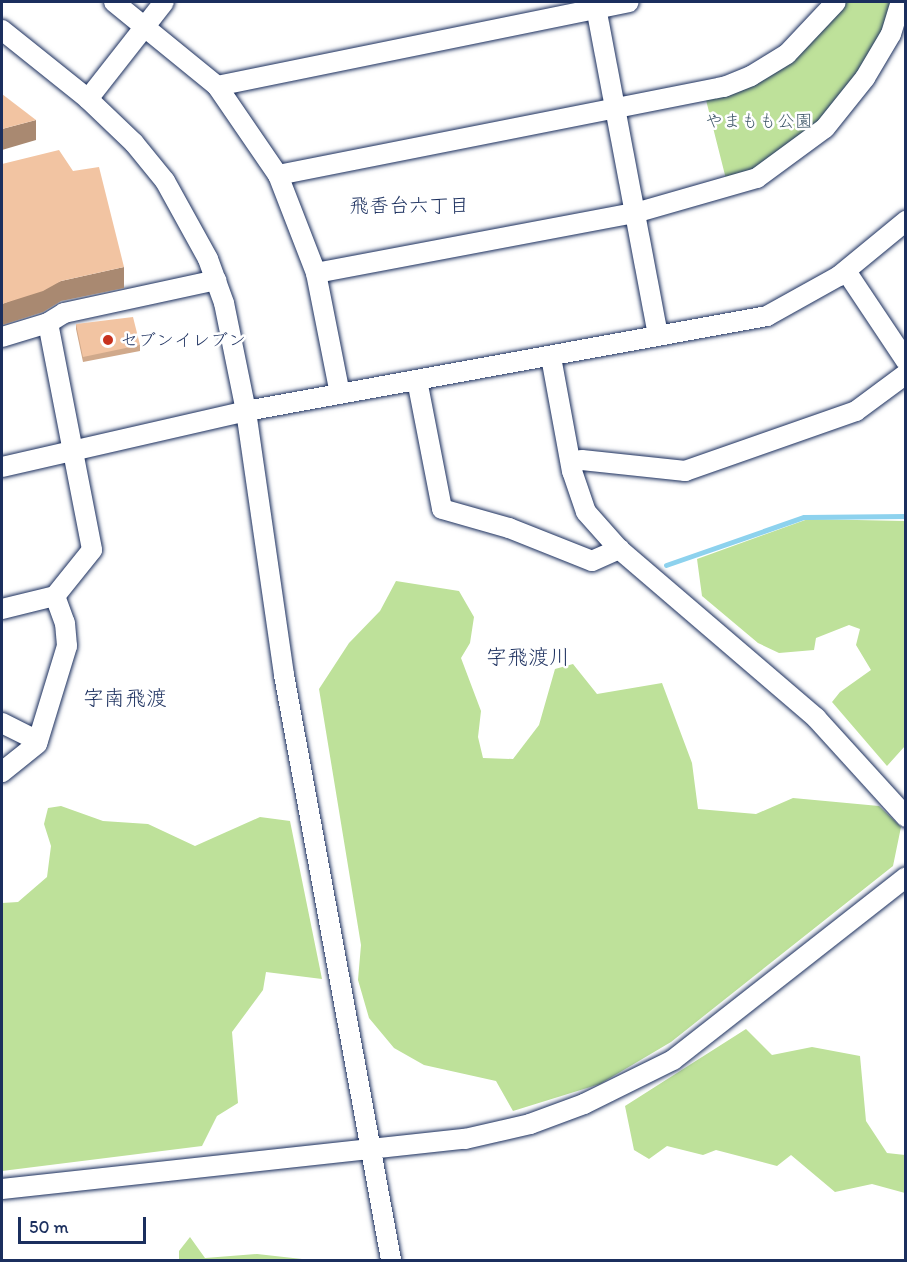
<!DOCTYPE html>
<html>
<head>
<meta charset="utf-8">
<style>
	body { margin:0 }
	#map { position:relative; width:907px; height:1262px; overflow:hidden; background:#fff; font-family:Itim,"Klee One",sans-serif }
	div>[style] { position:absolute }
	.green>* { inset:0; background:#bee19a }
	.stream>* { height:5px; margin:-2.5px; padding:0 2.5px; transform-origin:2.5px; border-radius:2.5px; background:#8dd2ee }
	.roads { filter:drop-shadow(0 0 2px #1b2f5e) drop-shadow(0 0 2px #1b2f5e) }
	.minor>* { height:20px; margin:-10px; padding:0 10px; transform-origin:10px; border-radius:10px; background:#fff }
	.wall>* { inset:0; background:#d0a98b }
	.shaded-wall>* { inset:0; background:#a98971 }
	.building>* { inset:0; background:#f2c4a2 }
	.dots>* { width:16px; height:16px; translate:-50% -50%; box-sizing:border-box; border:3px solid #fff; border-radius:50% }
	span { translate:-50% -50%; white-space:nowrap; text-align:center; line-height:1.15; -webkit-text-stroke:5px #fff; paint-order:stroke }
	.park-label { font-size:18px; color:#445c6d }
	.poi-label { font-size:18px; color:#1b2f5e }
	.left { translate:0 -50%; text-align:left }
	.neighbourhood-label { font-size:20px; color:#1b2f5e }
	.quarter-label { font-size:21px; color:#1b2f5e }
	.frame { position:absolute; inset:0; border:3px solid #1b2f5e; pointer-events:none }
	.scale { position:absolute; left:18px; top:1217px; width:128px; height:27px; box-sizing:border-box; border:3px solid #1b2f5e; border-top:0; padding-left:8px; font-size:18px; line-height:21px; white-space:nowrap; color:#1b2f5e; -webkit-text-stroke:4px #fff; paint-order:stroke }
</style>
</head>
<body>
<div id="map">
	<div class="green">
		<div style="clip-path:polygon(836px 2px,901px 2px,825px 128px,728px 187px,704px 92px,751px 76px)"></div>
		<div style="clip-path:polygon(808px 519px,905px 521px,905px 746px,887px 766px,832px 702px,840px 692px,871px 670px,856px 645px,860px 629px,849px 625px,816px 638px,814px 650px,779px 653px,758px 643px,702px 596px,697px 559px)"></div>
		<div style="clip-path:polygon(396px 581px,459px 591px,474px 617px,470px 643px,461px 658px,481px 711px,478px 737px,483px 758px,513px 759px,539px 725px,555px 669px,573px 664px,597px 694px,662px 683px,692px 763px,698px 809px,756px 814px,793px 798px,879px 806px,901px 827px,893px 866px,671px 1042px,600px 1084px,513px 1111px,496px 1081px,424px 1065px,394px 1048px,369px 1018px,358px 980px,361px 945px,319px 689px,349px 643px,380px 611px)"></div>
		<div style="clip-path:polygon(61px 806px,103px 821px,148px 824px,195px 846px,260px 817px,290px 821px,322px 979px,266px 972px,263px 990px,232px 1032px,238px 1103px,217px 1116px,202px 1146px,2px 1171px,2px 903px,18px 902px,47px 877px,51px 846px,44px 824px,48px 808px)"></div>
		<div style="clip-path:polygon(746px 1029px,772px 1055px,812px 1047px,860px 1056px,866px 1121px,887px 1153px,905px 1155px,905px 1193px,872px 1184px,835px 1192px,791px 1155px,777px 1166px,716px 1150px,703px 1155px,667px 1146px,649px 1159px,634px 1150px,625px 1106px)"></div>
		<div style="clip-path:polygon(190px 1237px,205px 1258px,257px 1254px,311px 1260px,179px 1260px,179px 1251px)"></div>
	</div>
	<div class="stream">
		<div style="left:666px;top:565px;width:146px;rotate:-19.2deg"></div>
		<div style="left:804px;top:517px;width:102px;rotate:-0.6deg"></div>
	</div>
	<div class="roads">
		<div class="minor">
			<div style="left:114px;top:2px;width:133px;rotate:39.2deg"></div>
			<div style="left:217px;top:86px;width:108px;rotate:55.6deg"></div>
			<div style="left:278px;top:175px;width:105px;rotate:68.8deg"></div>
			<div style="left:316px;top:273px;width:123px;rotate:78.8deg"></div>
			<div style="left:595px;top:2px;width:338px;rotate:79.3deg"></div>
			<div style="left:2px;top:30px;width:110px;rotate:38.7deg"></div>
			<div style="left:88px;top:99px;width:64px;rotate:43.7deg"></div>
			<div style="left:134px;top:143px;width:49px;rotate:50.8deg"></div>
			<div style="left:165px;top:181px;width:89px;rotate:61.1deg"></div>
			<div style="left:208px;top:259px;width:47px;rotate:70deg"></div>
			<div style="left:224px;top:303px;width:110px;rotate:78.5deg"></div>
			<div style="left:246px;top:411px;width:267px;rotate:81.8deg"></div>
			<div style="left:284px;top:675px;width:595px;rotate:79.63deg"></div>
			<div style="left:217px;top:86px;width:420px;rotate:-11.5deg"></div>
			<div style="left:88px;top:99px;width:123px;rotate:-51.9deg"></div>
			<div style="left:278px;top:175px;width:455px;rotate:-11.2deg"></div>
			<div style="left:724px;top:87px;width:29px;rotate:-22deg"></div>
			<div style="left:751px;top:76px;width:42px;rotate:-31.4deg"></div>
			<div style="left:787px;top:54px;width:71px;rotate:-46.7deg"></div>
			<div style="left:846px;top:271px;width:108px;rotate:56.3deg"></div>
			<div style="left:316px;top:273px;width:325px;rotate:-10.7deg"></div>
			<div style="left:635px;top:213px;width:127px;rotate:-16deg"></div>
			<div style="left:757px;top:178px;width:84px;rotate:-36.3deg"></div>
			<div style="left:825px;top:128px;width:64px;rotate:-51.3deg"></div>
			<div style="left:865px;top:78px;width:51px;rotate:-59.4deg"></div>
			<div style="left:891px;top:34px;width:34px;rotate:-73deg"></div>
			<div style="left:48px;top:323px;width:19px;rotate:-32deg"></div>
			<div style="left:64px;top:313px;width:156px;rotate:-12.2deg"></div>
			<div style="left:2px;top:337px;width:48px;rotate:-16.9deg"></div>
			<div style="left:48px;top:323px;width:231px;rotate:79deg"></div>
			<div style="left:92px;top:550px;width:59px;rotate:128.8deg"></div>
			<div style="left:55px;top:596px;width:29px;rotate:70deg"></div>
			<div style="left:65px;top:623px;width:23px;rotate:85deg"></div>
			<div style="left:67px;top:646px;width:102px;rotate:107deg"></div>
			<div style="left:37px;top:744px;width:45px;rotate:141.3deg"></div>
			<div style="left:551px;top:357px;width:116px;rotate:79.6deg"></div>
			<div style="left:572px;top:471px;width:43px;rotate:71.1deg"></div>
			<div style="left:586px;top:512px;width:50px;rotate:48.3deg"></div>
			<div style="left:619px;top:549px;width:260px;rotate:40.6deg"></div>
			<div style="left:816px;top:718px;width:134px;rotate:47.7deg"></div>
			<div style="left:417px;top:380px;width:131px;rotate:79deg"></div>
			<div style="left:442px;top:509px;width:70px;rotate:15.8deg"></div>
			<div style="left:509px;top:528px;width:89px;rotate:21.7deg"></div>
			<div style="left:592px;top:561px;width:30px;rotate:-24deg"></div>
			<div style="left:571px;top:463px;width:11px;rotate:-15deg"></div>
			<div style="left:582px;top:460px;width:104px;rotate:6.1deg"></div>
			<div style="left:685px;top:471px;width:181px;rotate:-19.3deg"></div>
			<div style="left:856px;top:411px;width:62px;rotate:-36.5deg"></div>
			<div style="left:2px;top:467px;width:250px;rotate:-12.9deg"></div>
			<div style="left:246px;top:411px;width:530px;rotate:-10.33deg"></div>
			<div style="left:767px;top:316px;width:82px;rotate:-29.1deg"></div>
			<div style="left:839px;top:276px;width:87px;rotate:-39.4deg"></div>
			<div style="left:2px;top:609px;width:55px;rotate:-13.8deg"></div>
			<div style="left:2px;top:723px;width:40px;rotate:26.6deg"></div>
			<div style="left:2px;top:1189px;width:466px;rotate:-6.2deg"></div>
			<div style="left:465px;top:1139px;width:67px;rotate:-13deg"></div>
			<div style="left:530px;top:1124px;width:58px;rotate:-20.3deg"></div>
			<div style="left:584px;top:1104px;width:99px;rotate:-26.3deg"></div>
			<div style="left:673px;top:1060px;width:296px;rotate:-38.1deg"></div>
		</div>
	</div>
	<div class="wall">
		<div style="clip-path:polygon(76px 324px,140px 345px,140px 351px,83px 362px,76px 329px)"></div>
	</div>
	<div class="shaded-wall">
		<div style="clip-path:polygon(36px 120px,36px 140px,2px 150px,2px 129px)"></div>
		<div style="clip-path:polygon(124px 267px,124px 288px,61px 301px,43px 312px,2px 325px,2px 304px,61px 281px)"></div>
	</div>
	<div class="building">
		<div style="clip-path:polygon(2px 94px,36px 120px,2px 129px)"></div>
		<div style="clip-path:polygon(59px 150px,73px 171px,99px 167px,124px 267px,61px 281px,43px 291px,2px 304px,2px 164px)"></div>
		<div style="clip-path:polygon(133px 317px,140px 345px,83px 357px,76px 324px)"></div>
	</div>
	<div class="dots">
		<div style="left:108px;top:340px;background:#c8321e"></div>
	</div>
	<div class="park-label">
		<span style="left:759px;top:121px">やまもも公園</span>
	</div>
	<div class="poi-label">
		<span class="left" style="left:120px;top:340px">セブンイレブン</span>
	</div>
	<div class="neighbourhood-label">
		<span style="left:409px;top:205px">飛香台六丁目</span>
	</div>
	<div class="quarter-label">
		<span style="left:528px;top:657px">字飛渡川</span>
		<span style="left:125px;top:698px">字南飛渡</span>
	</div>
	<div class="frame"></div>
	<div class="scale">50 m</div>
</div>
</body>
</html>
